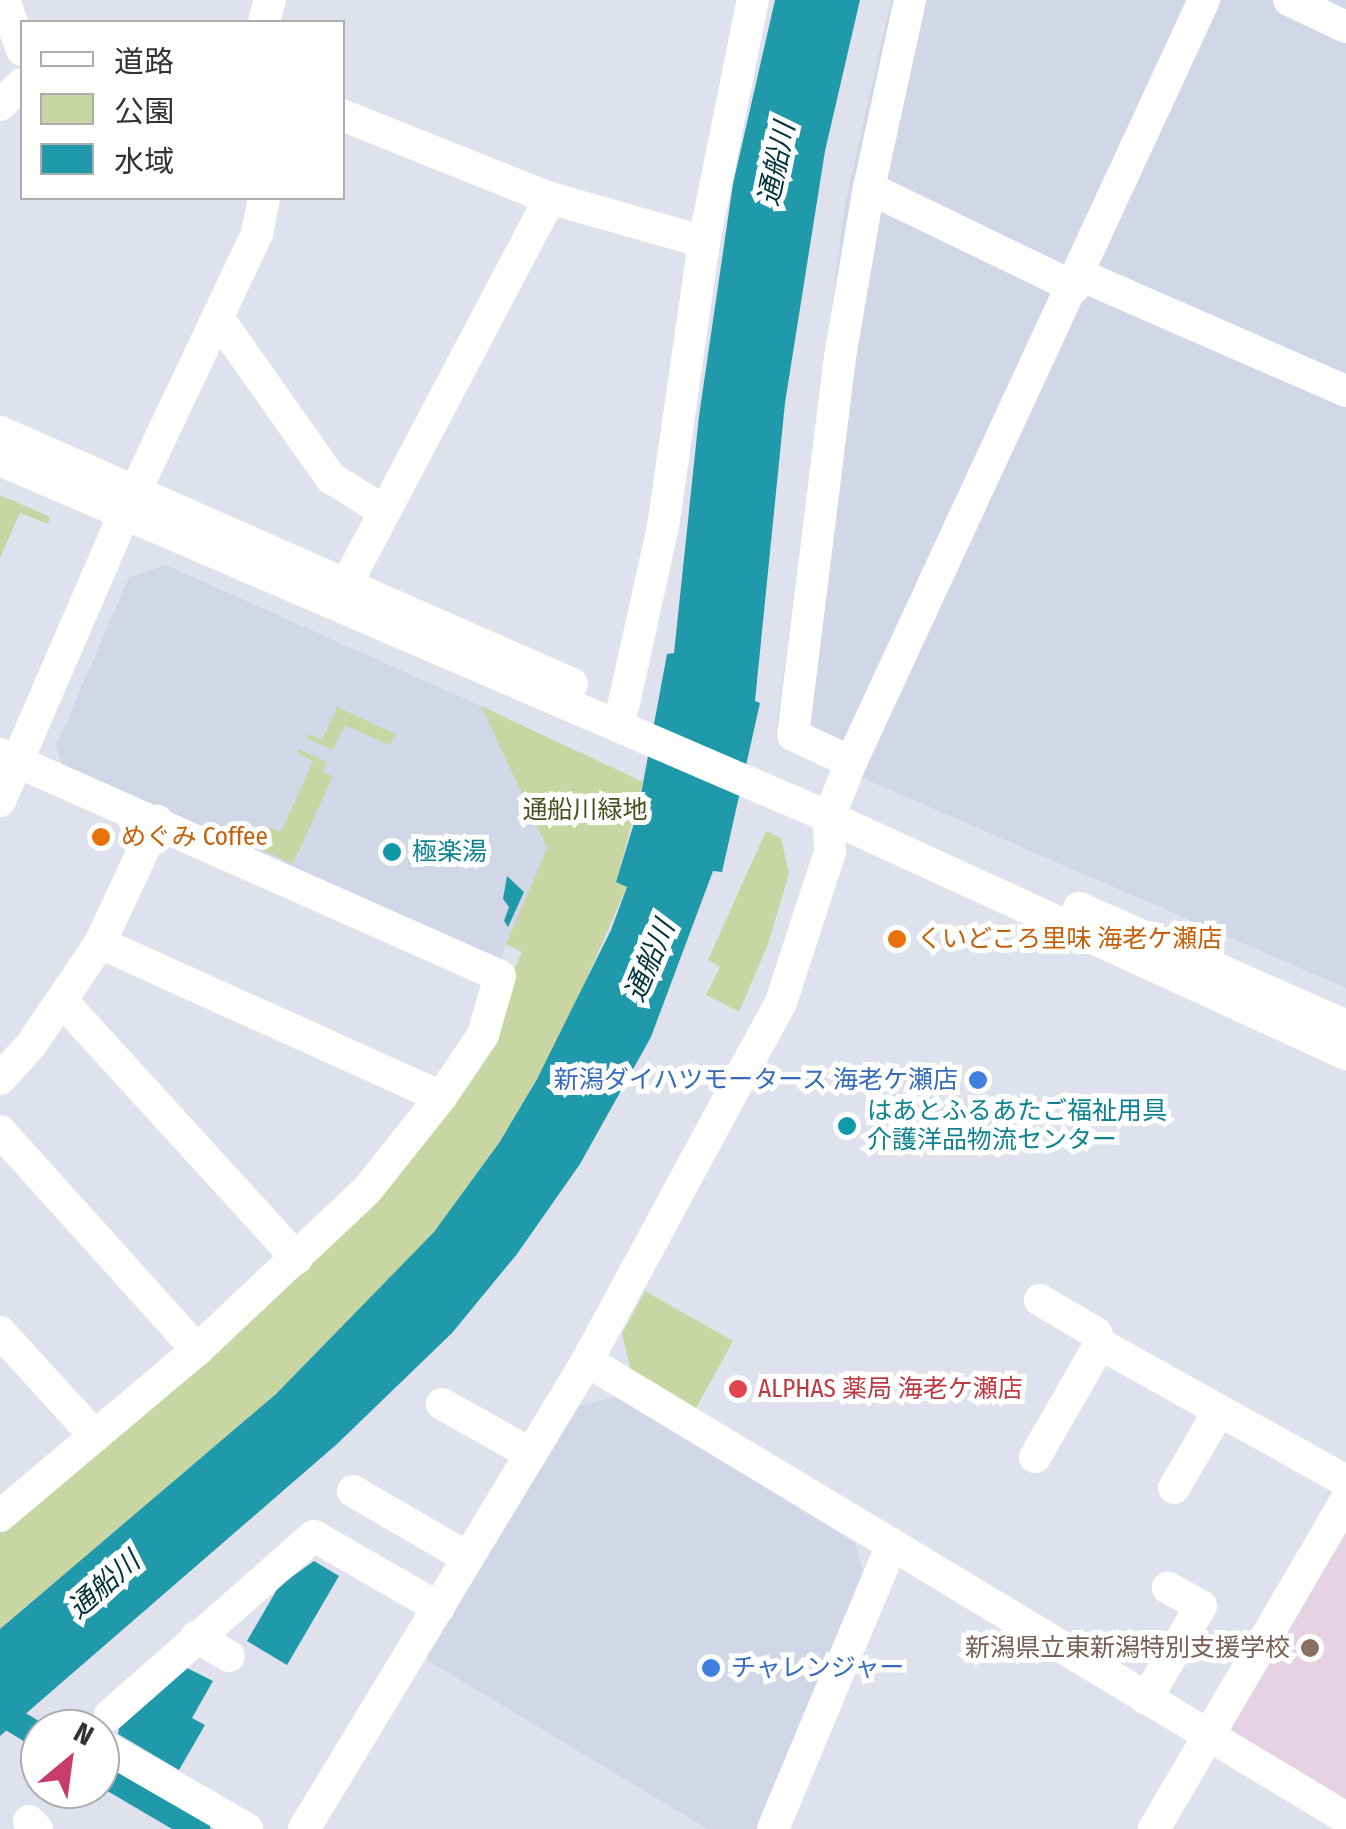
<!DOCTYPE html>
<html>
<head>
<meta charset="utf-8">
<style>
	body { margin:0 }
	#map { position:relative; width:1346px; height:1829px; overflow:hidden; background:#dfe2ec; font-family:"Fira Sans Condensed","Noto Sans JP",sans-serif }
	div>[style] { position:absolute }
	.built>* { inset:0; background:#d2d7e7 }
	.education>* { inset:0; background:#e5d2e3 }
	.green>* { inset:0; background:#c8d6a4 }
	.water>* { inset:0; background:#2099aa }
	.canal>* { height:25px; margin:-12.5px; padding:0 12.5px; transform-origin:12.5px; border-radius:12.5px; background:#2099aa }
	.minor>* { height:32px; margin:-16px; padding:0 16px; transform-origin:16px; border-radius:16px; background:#fff }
	.dots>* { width:28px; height:28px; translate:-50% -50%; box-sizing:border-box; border:5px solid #fff; border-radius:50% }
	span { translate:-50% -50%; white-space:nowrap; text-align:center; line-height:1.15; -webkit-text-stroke:10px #fff; paint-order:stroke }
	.park-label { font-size:25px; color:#46521c }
	.food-label { font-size:25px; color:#c56008 }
	.left { translate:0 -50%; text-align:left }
	.culture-label { font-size:25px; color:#0d838f }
	.shop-label { font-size:25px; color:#366cbe }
	.right { translate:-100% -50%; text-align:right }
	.health-label { font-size:25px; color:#be3a42 }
	.education-label { font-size:25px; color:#785e54 }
	.water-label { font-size:28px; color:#00343b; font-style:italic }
	.legend { position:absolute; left:20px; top:20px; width:325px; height:180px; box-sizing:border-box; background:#fff; border:2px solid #adadaf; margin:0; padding:12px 18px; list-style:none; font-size:30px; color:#323336 }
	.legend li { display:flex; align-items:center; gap:20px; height:50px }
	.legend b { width:50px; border:2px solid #adadaf }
	.north { position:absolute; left:20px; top:1709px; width:100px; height:100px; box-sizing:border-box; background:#fff; border:2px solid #adadaf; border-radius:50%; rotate:29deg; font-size:28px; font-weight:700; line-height:40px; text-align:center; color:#323336 }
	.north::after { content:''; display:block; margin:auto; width:35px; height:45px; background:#c73b6d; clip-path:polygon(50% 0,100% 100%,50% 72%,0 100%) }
</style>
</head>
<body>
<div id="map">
	<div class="built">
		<div style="clip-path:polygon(891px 0,1346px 0,1346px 988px,775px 740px,845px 204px)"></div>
		<div style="clip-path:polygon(166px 565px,481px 706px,547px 848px,500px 959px,62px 764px,56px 746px,129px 577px)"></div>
		<div style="clip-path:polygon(616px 1396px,855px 1543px,866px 1581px,757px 1829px,708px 1829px,425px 1659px,579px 1406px)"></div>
	</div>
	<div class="education">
		<div style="clip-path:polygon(1346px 1519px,1346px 1809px,1218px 1734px)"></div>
	</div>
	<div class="green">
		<div style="clip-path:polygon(0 495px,50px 517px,48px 524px,20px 513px,0 558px)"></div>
		<div style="clip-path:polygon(481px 706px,643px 782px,616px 882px,627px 886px,563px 1033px,499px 1143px,434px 1232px,276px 1394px,0 1629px,0 1516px,210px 1346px,484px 1035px,522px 952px,506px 944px,547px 848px)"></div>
		<div style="clip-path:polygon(337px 707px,395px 734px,390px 745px,345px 725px,333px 750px,306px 738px,308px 734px,322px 740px)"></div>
		<div style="clip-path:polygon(299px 749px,327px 762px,323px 772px,333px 776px,293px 864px,256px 847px,265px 826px,281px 832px,313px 761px,297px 753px)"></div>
		<div style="clip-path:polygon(766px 831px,781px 838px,789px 874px,768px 944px,739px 1012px,706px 995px,720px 967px,708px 960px)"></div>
		<div style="clip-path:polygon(645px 1291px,733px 1341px,695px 1410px,631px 1371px,622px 1334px)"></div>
	</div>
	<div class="water">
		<div style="clip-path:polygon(775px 0,860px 0,825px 151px,785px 403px,755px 701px,760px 703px,722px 872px,713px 871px,651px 1037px,580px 1164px,517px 1254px,452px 1333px,337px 1444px,0 1736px,0 1629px,276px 1394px,434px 1232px,499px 1143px,537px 1079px,611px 930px,627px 887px,616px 882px,638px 810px,667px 654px,674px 653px,699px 416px,733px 184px)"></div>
		<div style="clip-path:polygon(507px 876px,524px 892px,508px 927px,504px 921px,509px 907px,503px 899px)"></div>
		<div style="clip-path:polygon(314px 1561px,339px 1576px,287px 1665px,247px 1641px,279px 1586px)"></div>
		<div style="clip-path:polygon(183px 1666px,213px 1681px,192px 1718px,205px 1725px,179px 1770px,118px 1734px,119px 1729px,114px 1725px)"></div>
	</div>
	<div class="canal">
		<div style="left:0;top:1712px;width:47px;rotate:31deg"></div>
		<div style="left:100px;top:1772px;width:113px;rotate:30.4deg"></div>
	</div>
	<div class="minor">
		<div style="left:4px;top:0;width:53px;rotate:70.2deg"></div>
		<div style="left:910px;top:0;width:192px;rotate:102.3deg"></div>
		<div style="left:869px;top:188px;width:228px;rotate:25.8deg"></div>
		<div style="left:1289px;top:0;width:63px;rotate:25.3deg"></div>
		<div style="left:264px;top:22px;width:23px;rotate:-75deg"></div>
		<div style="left:0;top:105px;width:30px;rotate:-44deg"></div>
		<div style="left:342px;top:115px;width:224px;rotate:21.8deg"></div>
		<div style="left:550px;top:198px;width:160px;rotate:15.9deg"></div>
		<div style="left:704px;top:242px;width:247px;rotate:-78.6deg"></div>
		<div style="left:1078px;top:274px;width:292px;rotate:23.6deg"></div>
		<div style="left:218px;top:318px;width:196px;rotate:54.8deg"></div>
		<div style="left:331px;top:478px;width:62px;rotate:31.9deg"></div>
		<div style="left:0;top:432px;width:625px;rotate:23.78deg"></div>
		<div style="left:0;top:460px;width:903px;rotate:23.3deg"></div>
		<div style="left:829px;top:817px;width:569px;rotate:24.63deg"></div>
		<div style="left:346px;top:585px;width:437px;rotate:-62.2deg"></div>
		<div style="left:623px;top:707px;width:184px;rotate:-77.5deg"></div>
		<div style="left:663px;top:527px;width:288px;rotate:-81.8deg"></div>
		<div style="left:0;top:754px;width:547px;rotate:23.94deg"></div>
		<div style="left:500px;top:976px;width:61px;rotate:106.1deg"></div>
		<div style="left:483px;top:1035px;width:75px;rotate:124.1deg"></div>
		<div style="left:441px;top:1097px;width:119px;rotate:128.5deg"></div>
		<div style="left:367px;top:1190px;width:233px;rotate:136.7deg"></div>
		<div style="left:197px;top:1350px;width:258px;rotate:139.9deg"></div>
		<div style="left:851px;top:762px;width:64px;rotate:-155deg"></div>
		<div style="left:793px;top:735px;width:381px;rotate:-82.9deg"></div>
		<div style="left:840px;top:357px;width:171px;rotate:-80.3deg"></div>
		<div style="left:0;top:801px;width:312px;rotate:-66.6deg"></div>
		<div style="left:124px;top:515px;width:311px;rotate:-64.7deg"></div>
		<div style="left:257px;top:234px;width:37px;rotate:-79deg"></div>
		<div style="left:1079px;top:908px;width:292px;rotate:23.8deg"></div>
		<div style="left:100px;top:943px;width:374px;rotate:24.3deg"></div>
		<div style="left:63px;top:1002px;width:347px;rotate:47.6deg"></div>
		<div style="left:0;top:1079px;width:46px;rotate:-47.6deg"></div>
		<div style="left:31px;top:1045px;width:123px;rotate:-55.9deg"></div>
		<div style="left:100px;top:943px;width:135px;rotate:-65deg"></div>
		<div style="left:0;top:1131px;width:295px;rotate:48deg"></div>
		<div style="left:1040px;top:1300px;width:65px;rotate:30.5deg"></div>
		<div style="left:1096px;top:1333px;width:12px;rotate:70deg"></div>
		<div style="left:1100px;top:1344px;width:282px;rotate:29.1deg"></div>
		<div style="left:0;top:1332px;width:141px;rotate:47.6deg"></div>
		<div style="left:587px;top:1361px;width:886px;rotate:31.05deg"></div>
		<div style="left:442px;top:1404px;width:102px;rotate:29.3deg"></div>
		<div style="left:1035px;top:1457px;width:130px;rotate:-60.1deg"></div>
		<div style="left:1174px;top:1488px;width:89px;rotate:-59.7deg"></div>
		<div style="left:353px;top:1491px;width:133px;rotate:30.2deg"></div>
		<div style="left:196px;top:1637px;width:38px;rotate:30deg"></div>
		<div style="left:1146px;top:1699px;width:108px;rotate:-59.4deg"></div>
		<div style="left:1201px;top:1606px;width:38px;rotate:-151deg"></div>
		<div style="left:110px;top:1715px;width:271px;rotate:-41.3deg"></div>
		<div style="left:314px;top:1536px;width:144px;rotate:29.9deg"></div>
		<div style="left:100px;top:1744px;width:170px;rotate:30deg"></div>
		<div style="left:29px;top:1821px;width:11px;rotate:45deg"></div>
		<div style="left:304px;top:1829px;width:547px;rotate:-58.84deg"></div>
		<div style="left:587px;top:1361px;width:408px;rotate:-61.6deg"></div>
		<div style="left:781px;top:1002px;width:158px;rotate:-71.9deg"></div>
		<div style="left:830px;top:852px;width:35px;rotate:-92deg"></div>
		<div style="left:829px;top:817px;width:59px;rotate:-68.2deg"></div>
		<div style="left:851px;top:762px;width:840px;rotate:-65.14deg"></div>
		<div style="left:773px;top:1829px;width:309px;rotate:-67.3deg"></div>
		<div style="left:1154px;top:1829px;width:381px;rotate:-59.7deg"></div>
	</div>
	<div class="dots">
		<div style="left:101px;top:837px;background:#e8710a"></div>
		<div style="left:392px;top:852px;background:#0f9aa8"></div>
		<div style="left:897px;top:939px;background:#e8710a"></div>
		<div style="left:978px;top:1080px;background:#3f7fe0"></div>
		<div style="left:847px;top:1126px;background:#0f9aa8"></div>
		<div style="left:738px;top:1389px;background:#e0444e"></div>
		<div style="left:1310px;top:1648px;background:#8d6e63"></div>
		<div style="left:711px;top:1668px;background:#3f7fe0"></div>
	</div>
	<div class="park-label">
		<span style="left:585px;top:810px">通船川緑地</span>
	</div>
	<div class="food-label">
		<span class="left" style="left:121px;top:837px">めぐみ Coffee</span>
		<span class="left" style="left:917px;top:939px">くいどころ里味 海老ケ瀬店</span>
	</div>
	<div class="culture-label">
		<span class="left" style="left:412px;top:852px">極楽湯</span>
		<span class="left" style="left:867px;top:1126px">はあとふるあたご福祉用具<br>介護洋品物流センター</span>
	</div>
	<div class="shop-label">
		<span class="right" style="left:958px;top:1080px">新潟ダイハツモータース 海老ケ瀬店</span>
		<span class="left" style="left:731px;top:1668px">チャレンジャー</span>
	</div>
	<div class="health-label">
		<span class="left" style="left:758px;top:1389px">ALPHAS 薬局 海老ケ瀬店</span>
	</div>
	<div class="education-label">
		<span class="right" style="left:1290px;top:1648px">新潟県立東新潟特別支援学校</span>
	</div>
	<div class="water-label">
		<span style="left:777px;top:164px;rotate:-78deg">通船川</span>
		<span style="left:650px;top:961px;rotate:-67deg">通船川</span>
		<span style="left:104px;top:1585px;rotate:-41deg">通船川</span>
	</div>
	<ul class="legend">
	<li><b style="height:12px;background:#fff"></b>道路</li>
	<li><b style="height:28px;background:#c8d6a4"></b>公園</li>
	<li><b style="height:28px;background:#2099aa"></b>水域</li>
	</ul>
	<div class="north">N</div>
</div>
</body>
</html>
